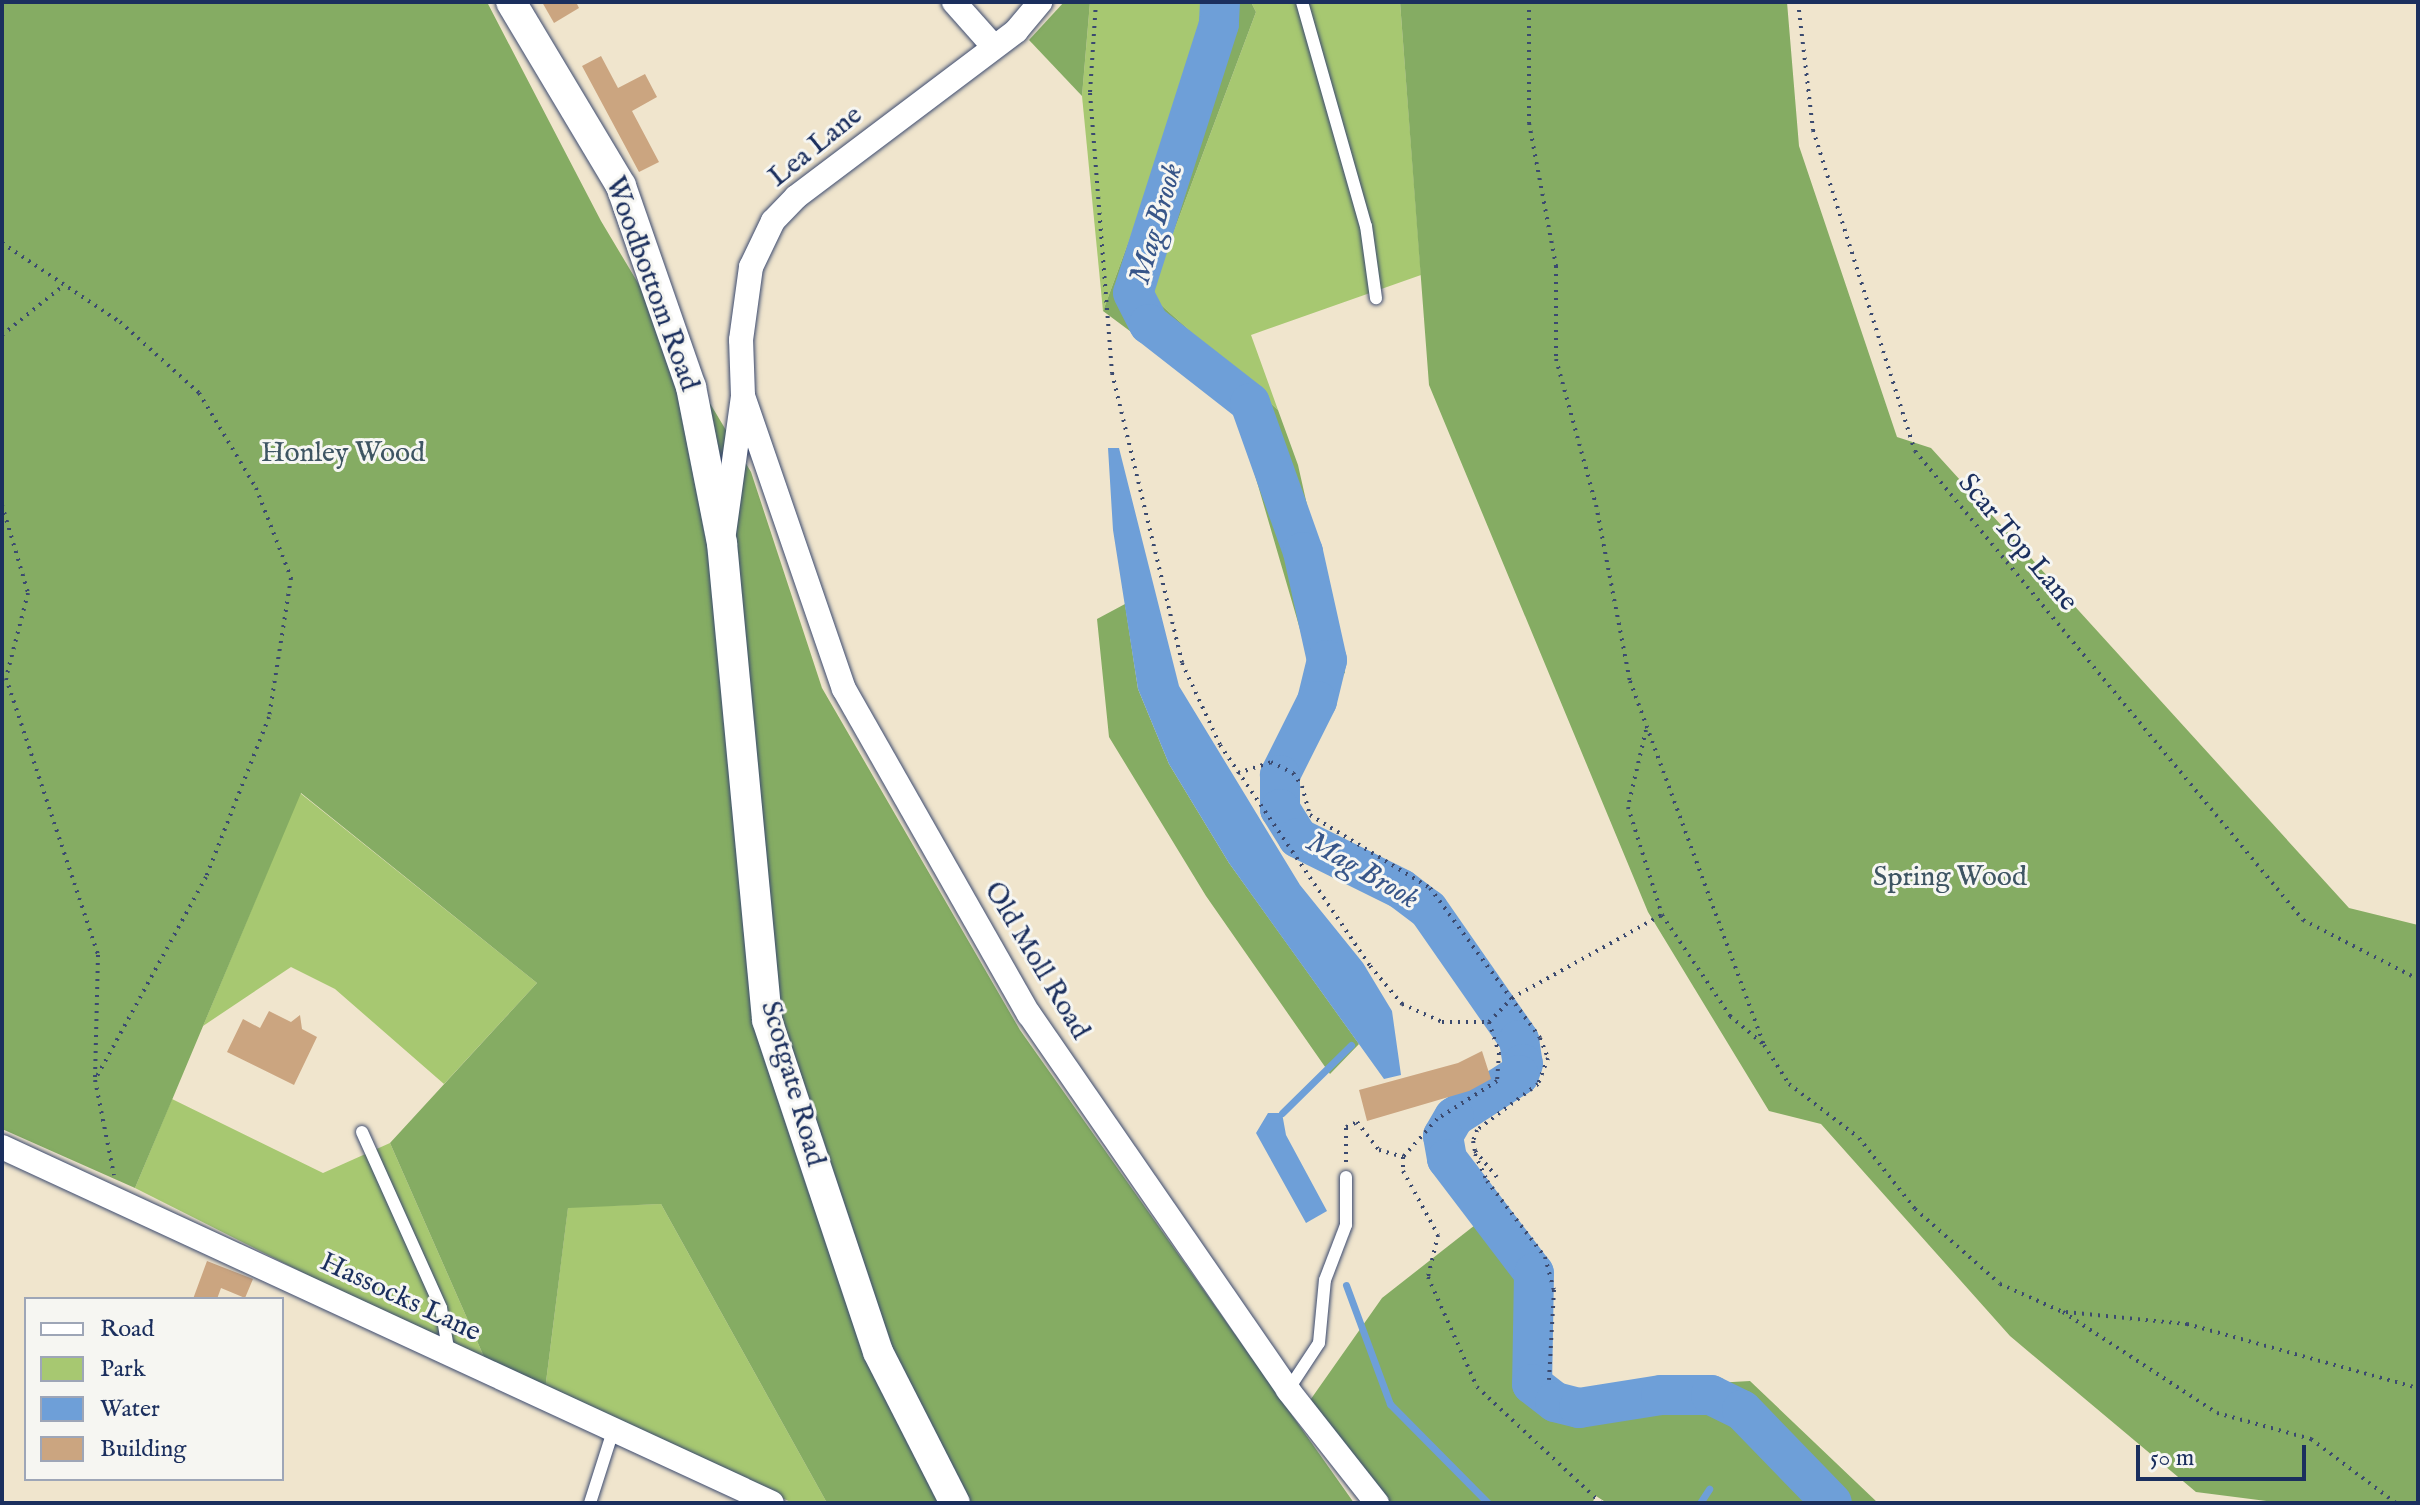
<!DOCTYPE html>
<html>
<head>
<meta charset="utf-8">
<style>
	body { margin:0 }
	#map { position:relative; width:2420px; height:1505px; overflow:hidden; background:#f0e5cd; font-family:"IM FELL English",serif }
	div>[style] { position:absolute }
	.green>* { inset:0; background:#a7c871 }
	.forest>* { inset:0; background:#85ac63 }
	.water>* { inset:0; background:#6e9fd8 }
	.stream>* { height:7px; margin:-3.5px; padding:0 3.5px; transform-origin:3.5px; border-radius:3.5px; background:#6e9fd8 }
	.river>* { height:40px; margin:-20px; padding:0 20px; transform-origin:20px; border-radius:20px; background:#6e9fd8 }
	.building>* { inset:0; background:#cba580 }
	.path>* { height:4px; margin-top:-2px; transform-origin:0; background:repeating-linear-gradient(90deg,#3b4a6f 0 2px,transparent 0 8px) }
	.roads { filter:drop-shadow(0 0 2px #3b4a6f) drop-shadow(0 0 2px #3b4a6f) }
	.service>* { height:12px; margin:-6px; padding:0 6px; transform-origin:6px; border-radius:6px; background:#fff }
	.minor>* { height:24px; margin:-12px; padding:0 12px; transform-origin:12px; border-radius:12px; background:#fff }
	.tertiary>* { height:30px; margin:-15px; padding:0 15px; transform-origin:15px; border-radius:15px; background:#fff }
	span { translate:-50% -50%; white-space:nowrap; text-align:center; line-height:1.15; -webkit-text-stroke:6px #f6f6f2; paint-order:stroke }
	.street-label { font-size:28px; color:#1b2f5e }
	.park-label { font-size:28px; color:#3e5563 }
	.water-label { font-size:30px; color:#385689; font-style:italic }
	.frame { position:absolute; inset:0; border:4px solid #1b2f5e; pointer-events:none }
	.legend { position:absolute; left:24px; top:1297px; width:260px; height:184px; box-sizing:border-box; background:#f6f6f2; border:2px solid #9ea6b7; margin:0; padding:10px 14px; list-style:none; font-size:24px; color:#1b2f5e }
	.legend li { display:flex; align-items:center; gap:16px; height:40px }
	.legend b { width:40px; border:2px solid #9ea6b7 }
	.scale { position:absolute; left:2136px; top:1445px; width:170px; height:36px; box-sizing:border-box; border:4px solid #1b2f5e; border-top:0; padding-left:10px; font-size:24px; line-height:28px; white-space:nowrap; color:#1b2f5e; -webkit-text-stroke:6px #f6f6f2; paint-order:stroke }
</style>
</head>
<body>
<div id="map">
	<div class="green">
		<div style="clip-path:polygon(1090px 2px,1208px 2px,1213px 13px,1103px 311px,1082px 96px)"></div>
		<div style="clip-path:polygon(1251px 2px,1400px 2px,1421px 275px,1251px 335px,1278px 410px,1150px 295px,1256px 12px)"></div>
		<div style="clip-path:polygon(300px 793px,537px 983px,444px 1084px,335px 989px,291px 967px,203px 1026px)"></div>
		<div style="clip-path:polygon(172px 1099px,323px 1173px,390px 1143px,488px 1366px,135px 1188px)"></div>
		<div style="clip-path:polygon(661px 1204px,827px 1503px,793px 1503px,545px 1390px,568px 1207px)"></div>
	</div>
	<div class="forest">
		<div style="clip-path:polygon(2px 2px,487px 2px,601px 221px,751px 472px,822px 688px,1020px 1030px,1354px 1503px,827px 1503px,661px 1204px,568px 1208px,545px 1390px,488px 1366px,390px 1143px,537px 983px,301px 793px,135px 1188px,2px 1129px)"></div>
		<div style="clip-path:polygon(1064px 2px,1090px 2px,1082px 96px,1029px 40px)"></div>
		<div style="clip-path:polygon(1208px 2px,1251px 2px,1256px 12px,1150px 295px,1278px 410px,1298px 465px,1345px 673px,1316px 684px,1236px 410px,1103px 311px,1213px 13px)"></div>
		<div style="clip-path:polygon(1400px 2px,1787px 2px,1799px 146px,1897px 437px,1931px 448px,2349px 908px,2418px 925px,2418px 1503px,2282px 1503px,2196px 1492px,2010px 1336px,1821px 1124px,1769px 1111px,1648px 912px,1429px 385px)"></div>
		<div style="clip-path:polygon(1125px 604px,1138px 689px,1169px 764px,1229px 863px,1359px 1044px,1330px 1074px,1206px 896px,1109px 737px,1097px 619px)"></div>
		<div style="clip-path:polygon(1498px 1207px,1540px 1265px,1546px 1295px,1543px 1382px,1555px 1392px,1750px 1381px,1878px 1503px,1607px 1503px,1596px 1496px,1592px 1503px,1386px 1503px,1306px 1406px,1382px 1298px)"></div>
	</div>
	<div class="water">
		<div style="clip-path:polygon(1108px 448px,1119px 448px,1179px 686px,1300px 885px,1363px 963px,1392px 1011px,1401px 1075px,1384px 1079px,1229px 863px,1169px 764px,1138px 689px,1113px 530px)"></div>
		<div style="clip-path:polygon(1268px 1113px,1282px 1113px,1286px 1135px,1327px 1211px,1306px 1223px,1256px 1133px)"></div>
	</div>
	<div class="stream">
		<div style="left:1282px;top:1113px;width:97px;rotate:-44.6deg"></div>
		<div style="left:1346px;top:1285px;width:127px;rotate:69.7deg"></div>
		<div style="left:1390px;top:1404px;width:139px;rotate:45.3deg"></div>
		<div style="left:1700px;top:1503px;width:17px;rotate:-57deg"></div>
	</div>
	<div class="river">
		<div style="left:1220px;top:2px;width:22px;rotate:93deg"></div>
		<div style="left:1219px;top:24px;width:282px;rotate:107.7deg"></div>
		<div style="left:1133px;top:293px;width:35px;rotate:63deg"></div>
		<div style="left:1149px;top:324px;width:128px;rotate:38deg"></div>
		<div style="left:1250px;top:403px;width:158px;rotate:70.4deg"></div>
		<div style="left:1303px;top:552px;width:111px;rotate:77.5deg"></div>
		<div style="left:1327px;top:660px;width:42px;rotate:103.7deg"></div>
		<div style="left:1317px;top:701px;width:83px;rotate:116.6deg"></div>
		<div style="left:1280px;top:775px;width:34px;rotate:90deg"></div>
		<div style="left:1280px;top:809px;width:34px;rotate:58deg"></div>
		<div style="left:1298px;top:838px;width:115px;rotate:26.3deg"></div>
		<div style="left:1401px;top:889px;width:34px;rotate:37deg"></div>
		<div style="left:1428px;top:909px;width:160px;rotate:55.2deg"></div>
		<div style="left:1519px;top:1040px;width:24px;rotate:81deg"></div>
		<div style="left:1523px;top:1064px;width:12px;rotate:110deg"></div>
		<div style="left:1519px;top:1075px;width:77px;rotate:147.1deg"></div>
		<div style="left:1454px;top:1117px;width:22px;rotate:120deg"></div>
		<div style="left:1443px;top:1136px;width:23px;rotate:80deg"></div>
		<div style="left:1447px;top:1159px;width:143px;rotate:52.7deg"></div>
		<div style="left:1534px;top:1273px;width:111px;rotate:91deg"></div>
		<div style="left:1532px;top:1384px;width:29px;rotate:38deg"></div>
		<div style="left:1555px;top:1402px;width:25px;rotate:14deg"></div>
		<div style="left:1579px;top:1408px;width:83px;rotate:-9deg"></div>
		<div style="left:1661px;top:1395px;width:50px"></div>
		<div style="left:1711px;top:1395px;width:34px;rotate:26deg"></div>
		<div style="left:1742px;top:1410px;width:129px;rotate:45.9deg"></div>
	</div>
	<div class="building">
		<div style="clip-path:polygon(542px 2px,576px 2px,579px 8px,554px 23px)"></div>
		<div style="clip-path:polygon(601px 56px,618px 88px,645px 74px,657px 97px,632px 111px,659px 162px,639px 172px,582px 66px)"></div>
		<div style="clip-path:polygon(269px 1011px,291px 1022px,300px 1015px,302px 1029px,317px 1037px,294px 1085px,227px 1052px,243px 1019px,260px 1028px)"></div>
		<div style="clip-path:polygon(1482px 1051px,1491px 1079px,1469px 1091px,1367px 1121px,1359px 1090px,1458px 1063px)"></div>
		<div style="clip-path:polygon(207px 1261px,253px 1279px,245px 1298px,221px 1288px,217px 1299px,193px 1299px)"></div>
	</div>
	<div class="path">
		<div style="left:1096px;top:2px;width:91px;rotate:93.8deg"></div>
		<div style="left:1090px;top:93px;width:281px;rotate:85.5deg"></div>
		<div style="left:1112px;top:373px;width:298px;rotate:76.4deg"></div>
		<div style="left:1182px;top:663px;width:90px;rotate:65.1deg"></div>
		<div style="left:1220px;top:745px;width:267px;rotate:55.8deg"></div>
		<div style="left:1370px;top:966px;width:50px;rotate:49.9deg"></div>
		<div style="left:1402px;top:1004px;width:44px;rotate:24.2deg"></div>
		<div style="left:1442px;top:1022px;width:47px"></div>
		<div style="left:1489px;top:1022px;width:33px;rotate:-46deg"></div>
		<div style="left:1512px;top:998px;width:171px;rotate:-29deg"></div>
		<div style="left:1529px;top:2px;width:121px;rotate:90deg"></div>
		<div style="left:1529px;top:123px;width:146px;rotate:79.3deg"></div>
		<div style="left:1556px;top:266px;width:93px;rotate:90deg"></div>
		<div style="left:1556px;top:359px;width:151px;rotate:74.7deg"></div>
		<div style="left:1596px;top:505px;width:179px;rotate:79.1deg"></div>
		<div style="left:1630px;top:681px;width:388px;rotate:69.8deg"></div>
		<div style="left:1764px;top:1045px;width:46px;rotate:57.3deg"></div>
		<div style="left:1789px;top:1084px;width:88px;rotate:37.6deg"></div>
		<div style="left:1859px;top:1138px;width:90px;rotate:51.7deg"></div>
		<div style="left:1915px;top:1209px;width:113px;rotate:41.4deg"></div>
		<div style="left:2000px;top:1284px;width:69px;rotate:24deg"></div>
		<div style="left:2063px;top:1312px;width:184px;rotate:33.3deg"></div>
		<div style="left:2217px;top:1413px;width:98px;rotate:15.5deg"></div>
		<div style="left:2311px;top:1439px;width:106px;rotate:37deg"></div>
		<div style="left:1798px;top:2px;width:129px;rotate:83.3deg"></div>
		<div style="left:1813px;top:130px;width:337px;rotate:72.4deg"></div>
		<div style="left:1915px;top:451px;width:609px;rotate:50.4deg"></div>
		<div style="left:2303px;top:920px;width:129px;rotate:27.2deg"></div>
		<div style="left:2px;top:243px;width:142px;rotate:33.8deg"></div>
		<div style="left:120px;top:322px;width:106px;rotate:41.9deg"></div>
		<div style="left:199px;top:393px;width:111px;rotate:59deg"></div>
		<div style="left:256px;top:488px;width:97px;rotate:68.7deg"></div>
		<div style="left:291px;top:578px;width:141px;rotate:99deg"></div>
		<div style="left:269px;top:717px;width:172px;rotate:111.5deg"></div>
		<div style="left:206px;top:877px;width:231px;rotate:118.7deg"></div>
		<div style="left:2px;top:335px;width:80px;rotate:-38.9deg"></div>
		<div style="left:2px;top:505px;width:92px;rotate:73.5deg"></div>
		<div style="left:28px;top:593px;width:88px;rotate:104.5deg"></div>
		<div style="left:6px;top:678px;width:292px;rotate:71.6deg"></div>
		<div style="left:98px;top:955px;width:125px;rotate:91.4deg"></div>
		<div style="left:95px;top:1080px;width:97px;rotate:78.7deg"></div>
		<div style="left:1646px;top:730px;width:79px;rotate:103.2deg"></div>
		<div style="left:1628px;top:807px;width:113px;rotate:72.5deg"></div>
		<div style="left:1662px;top:915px;width:122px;rotate:56deg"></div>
		<div style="left:1730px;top:1016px;width:42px;rotate:40.2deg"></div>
		<div style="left:1238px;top:773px;width:35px;rotate:-18deg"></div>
		<div style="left:1271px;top:762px;width:25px;rotate:27deg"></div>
		<div style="left:1293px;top:773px;width:16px;rotate:55deg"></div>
		<div style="left:1302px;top:786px;width:30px;rotate:75deg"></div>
		<div style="left:1310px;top:815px;width:140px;rotate:31.3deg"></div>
		<div style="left:1430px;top:888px;width:186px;rotate:53.7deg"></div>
		<div style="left:1540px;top:1038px;width:22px;rotate:68deg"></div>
		<div style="left:1548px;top:1058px;width:28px;rotate:111deg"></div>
		<div style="left:1538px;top:1084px;width:76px;rotate:143deg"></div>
		<div style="left:1477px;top:1130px;width:12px;rotate:110deg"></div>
		<div style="left:1473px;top:1141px;width:10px;rotate:79deg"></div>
		<div style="left:1475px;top:1151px;width:34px;rotate:50deg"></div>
		<div style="left:1489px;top:1022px;width:33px;rotate:72deg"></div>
		<div style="left:1499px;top:1053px;width:28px;rotate:94deg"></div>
		<div style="left:1497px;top:1081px;width:71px;rotate:147.7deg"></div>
		<div style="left:1437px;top:1119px;width:51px;rotate:131.8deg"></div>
		<div style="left:1403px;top:1157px;width:14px;rotate:90deg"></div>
		<div style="left:1403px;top:1171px;width:73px;rotate:61.3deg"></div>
		<div style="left:1438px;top:1235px;width:43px;rotate:103.4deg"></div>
		<div style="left:1428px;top:1277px;width:120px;rotate:66deg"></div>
		<div style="left:1477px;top:1387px;width:170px;rotate:43.1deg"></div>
		<div style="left:1475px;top:1154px;width:30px;rotate:66deg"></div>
		<div style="left:1487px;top:1181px;width:96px;rotate:52.7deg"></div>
		<div style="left:1545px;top:1257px;width:34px;rotate:75deg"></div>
		<div style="left:1554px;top:1290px;width:90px;rotate:93.2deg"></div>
		<div style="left:1346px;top:1162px;width:35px;rotate:-90deg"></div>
		<div style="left:1346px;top:1127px;width:12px;rotate:-24deg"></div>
		<div style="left:1357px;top:1122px;width:36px;rotate:52deg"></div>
		<div style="left:1379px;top:1150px;width:25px;rotate:16deg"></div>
		<div style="left:2066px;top:1312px;width:122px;rotate:5.7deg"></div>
		<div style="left:2187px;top:1324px;width:240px;rotate:15.5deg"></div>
	</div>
	<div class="roads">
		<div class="service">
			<div style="left:1302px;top:2px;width:233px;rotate:74.1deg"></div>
			<div style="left:1366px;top:226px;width:73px;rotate:82.1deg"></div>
			<div style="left:362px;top:1132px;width:193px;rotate:65.8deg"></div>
			<div style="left:441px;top:1308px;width:47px;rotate:80.1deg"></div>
			<div style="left:1288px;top:1390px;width:56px;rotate:-56.6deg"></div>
			<div style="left:1319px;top:1343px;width:63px;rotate:-84.6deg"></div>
			<div style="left:1325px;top:1280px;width:59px;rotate:-69.1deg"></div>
			<div style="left:1346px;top:1225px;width:48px;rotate:-90deg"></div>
			<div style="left:590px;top:1503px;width:79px;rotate:-72.3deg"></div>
		</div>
		<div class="minor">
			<div style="left:954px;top:2px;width:60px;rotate:48.4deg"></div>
			<div style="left:743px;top:396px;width:310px;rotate:71deg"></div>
			<div style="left:844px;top:689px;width:374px;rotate:60.4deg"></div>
			<div style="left:1029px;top:1014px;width:457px;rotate:55.4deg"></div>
			<div style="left:1288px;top:1390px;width:144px;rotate:51.8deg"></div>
			<div style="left:724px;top:533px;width:138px;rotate:-82.1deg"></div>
			<div style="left:743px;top:396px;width:56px;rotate:-92deg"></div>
			<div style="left:741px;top:340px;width:74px;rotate:-82.2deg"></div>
			<div style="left:751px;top:267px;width:51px;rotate:-64.4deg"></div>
			<div style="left:773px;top:221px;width:33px;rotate:-46deg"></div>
			<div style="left:796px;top:197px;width:276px;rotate:-37deg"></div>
			<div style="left:1016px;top:31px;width:38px;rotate:-50deg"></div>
			<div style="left:2px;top:1147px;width:848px;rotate:24.81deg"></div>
		</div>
		<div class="tertiary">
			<div style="left:511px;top:2px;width:214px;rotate:59.1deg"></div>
			<div style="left:621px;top:186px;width:213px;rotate:70.8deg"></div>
			<div style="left:691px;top:387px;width:159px;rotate:78.8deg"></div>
			<div style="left:722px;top:543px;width:479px;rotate:84.6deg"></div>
			<div style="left:767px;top:1020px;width:350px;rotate:71.5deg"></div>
			<div style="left:878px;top:1352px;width:169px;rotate:63deg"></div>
		</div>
	</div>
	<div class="street-label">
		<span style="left:816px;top:147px;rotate:-39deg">Lea Lane</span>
		<span style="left:651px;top:284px;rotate:70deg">Woodbottom Road</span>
		<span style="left:2017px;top:543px;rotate:50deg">Scar Top Lane</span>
		<span style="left:1036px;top:961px;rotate:59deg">Old Moll Road</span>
		<span style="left:792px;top:1084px;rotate:74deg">Scotgate Road</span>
		<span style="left:400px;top:1298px;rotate:25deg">Hassocks Lane</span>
	</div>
	<div class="park-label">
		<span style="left:343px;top:454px">Honley Wood</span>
		<span style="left:1950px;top:878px">Spring Wood</span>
	</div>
	<div class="water-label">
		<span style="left:1157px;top:224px;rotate:-74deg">Mag Brook</span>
		<span style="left:1362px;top:871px;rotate:30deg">Mag Brook</span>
	</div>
	<div class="frame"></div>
	<ul class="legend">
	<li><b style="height:10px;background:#fff"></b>Road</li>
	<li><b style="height:22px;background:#a7c871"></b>Park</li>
	<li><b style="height:22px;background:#6e9fd8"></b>Water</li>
	<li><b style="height:22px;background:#cba580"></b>Building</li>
	</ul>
	<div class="scale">50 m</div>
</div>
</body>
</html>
